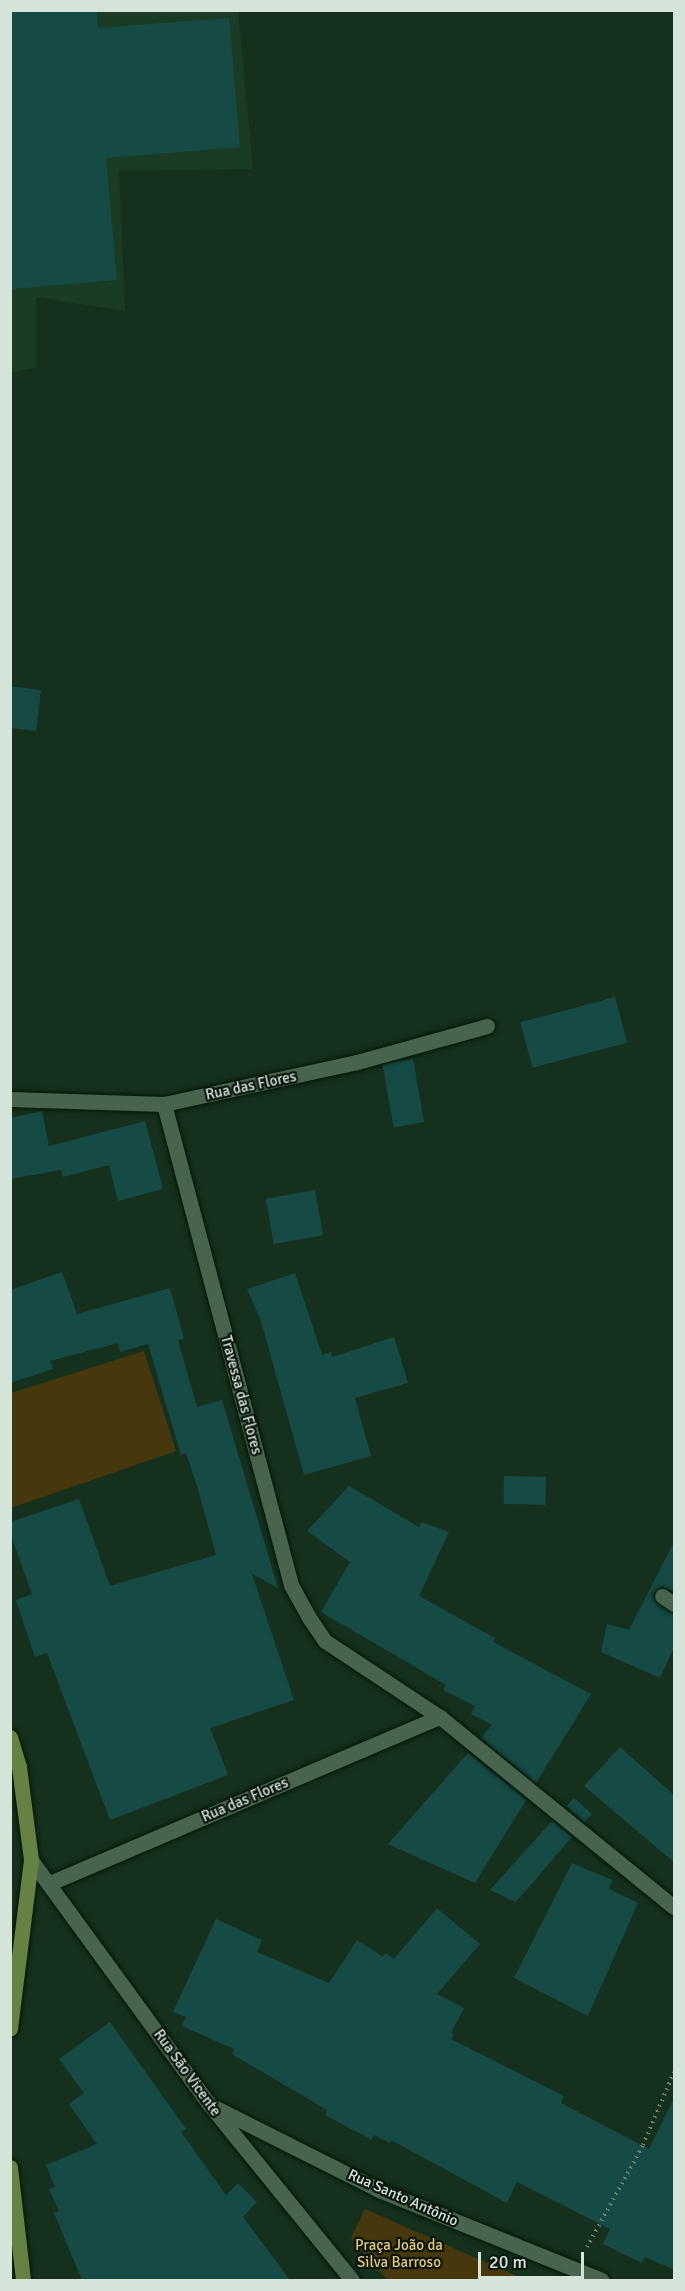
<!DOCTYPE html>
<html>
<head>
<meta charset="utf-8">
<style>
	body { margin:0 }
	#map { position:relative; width:685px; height:2291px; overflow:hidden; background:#16301e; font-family:Signika,sans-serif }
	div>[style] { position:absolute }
	.built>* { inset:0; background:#1a3c24 }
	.green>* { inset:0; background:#47370d }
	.building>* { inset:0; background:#164a44; transform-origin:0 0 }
	.path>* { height:4px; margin-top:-2px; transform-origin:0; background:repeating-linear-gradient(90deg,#6e8474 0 1.5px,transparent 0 6px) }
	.roads { filter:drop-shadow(0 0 2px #001807) drop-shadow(0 0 2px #001807) }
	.minor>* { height:15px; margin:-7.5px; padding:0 7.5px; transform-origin:7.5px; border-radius:7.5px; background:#48644f }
	.secondary>* { height:15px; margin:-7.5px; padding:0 7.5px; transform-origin:7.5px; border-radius:7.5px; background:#668243 }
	span { translate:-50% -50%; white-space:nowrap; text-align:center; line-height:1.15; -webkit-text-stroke:4.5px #0a150d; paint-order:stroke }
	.street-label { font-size:15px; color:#d4e4d8 }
	.park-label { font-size:15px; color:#e5c67d }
	.frame { position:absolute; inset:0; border:12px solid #d4e4d8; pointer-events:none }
	.scale { position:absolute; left:478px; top:2252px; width:106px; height:27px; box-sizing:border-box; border:3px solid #d4e4d8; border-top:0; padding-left:8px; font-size:18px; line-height:21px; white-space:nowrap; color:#d4e4d8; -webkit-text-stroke:4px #0a150d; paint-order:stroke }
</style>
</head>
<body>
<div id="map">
	<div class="built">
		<div style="clip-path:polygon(11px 11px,238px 11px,253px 169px,119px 171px,125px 311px,36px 297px,36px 368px,11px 372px)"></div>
	</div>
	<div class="green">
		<div style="clip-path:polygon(144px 1351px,176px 1451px,11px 1508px,11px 1393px)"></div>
		<div style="clip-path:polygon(365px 2209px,526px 2280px,387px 2280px,351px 2238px)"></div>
	</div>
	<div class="building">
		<div style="clip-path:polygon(10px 10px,97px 10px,98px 28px,229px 18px,240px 147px,106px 158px,117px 280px,10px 289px)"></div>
		<div style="clip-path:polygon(10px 686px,41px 690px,36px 731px,10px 728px)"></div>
		<div style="left:615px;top:997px;width:47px;height:98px;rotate:75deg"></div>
		<div style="left:413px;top:1059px;width:64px;height:31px;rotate:80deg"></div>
		<div style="clip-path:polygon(42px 1111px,49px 1146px,145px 1121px,163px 1189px,118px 1201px,109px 1165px,63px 1177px,61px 1170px,10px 1179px,10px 1118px)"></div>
		<div style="left:315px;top:1190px;width:46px;height:50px;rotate:80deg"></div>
		<div style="clip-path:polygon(62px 1272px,77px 1314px,170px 1288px,184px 1339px,178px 1340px,197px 1407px,222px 1400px,278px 1588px,252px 1574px,294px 1700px,210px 1728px,228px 1775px,110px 1820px,47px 1653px,35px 1657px,16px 1600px,32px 1594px,10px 1533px,10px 1522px,79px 1499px,110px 1586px,216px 1555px,198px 1489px,186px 1453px,181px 1455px,148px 1344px,120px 1352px,118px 1343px,50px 1361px,53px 1369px,10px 1383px,10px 1290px)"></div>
		<div style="clip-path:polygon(295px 1273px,322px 1355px,331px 1352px,332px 1357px,394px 1337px,408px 1383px,355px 1398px,371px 1456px,304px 1475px,261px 1321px,247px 1289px)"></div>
		<div style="left:504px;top:1476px;width:42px;height:28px;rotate:1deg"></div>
		<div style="clip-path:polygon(349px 1486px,419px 1527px,421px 1522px,449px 1532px,419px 1596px,495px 1638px,493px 1642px,591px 1694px,536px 1783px,481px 1738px,492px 1725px,471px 1714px,475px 1706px,443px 1690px,446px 1685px,321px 1612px,350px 1562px,307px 1531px)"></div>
		<div style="clip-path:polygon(675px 1540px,675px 1593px,662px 1586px,652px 1595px,657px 1604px,675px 1614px,675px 1645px,660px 1678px,601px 1652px,607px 1624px,629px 1630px)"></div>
		<div style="clip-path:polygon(620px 1747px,675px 1796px,675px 1863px,584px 1786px)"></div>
		<div style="clip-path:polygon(468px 1753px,526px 1800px,475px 1883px,388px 1844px)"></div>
		<div style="left:574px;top:1798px;width:24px;height:11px;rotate:42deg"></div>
		<div style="clip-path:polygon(552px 1821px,572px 1837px,516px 1902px,490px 1890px)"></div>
		<div style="clip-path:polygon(572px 1863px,612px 1880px,609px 1889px,638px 1903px,588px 2016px,514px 1978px)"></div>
		<div style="clip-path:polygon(437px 1908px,480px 1944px,437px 1994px,464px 2008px,451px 2033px,454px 2034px,451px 2039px,564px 2096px,561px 2103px,649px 2149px,675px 2096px,675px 2270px,645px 2257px,642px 2263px,603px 2244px,610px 2229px,517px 2182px,507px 2203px,391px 2140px,390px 2143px,374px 2135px,372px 2140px,325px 2115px,327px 2110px,232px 2054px,234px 2049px,182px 2026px,186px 2017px,173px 2012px,216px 1919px,262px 1940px,257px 1952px,329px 1983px,357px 1940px,383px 1957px,385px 1953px,394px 1959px)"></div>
		<div style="clip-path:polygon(110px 2022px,186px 2129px,181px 2132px,226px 2195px,238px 2183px,257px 2202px,243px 2217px,290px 2280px,82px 2280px,54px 2213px,59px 2211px,49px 2189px,55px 2187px,46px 2165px,97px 2144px,69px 2104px,84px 2093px,59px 2059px)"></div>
	</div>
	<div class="path">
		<div style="left:587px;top:2247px;width:116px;rotate:-61.2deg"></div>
		<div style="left:643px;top:2145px;width:79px;rotate:-67deg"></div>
	</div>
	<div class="roads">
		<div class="minor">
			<div style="left:10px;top:1099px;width:154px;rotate:1.9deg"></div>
			<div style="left:164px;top:1104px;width:198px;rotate:-12.3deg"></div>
			<div style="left:357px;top:1062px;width:135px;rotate:-15.5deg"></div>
			<div style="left:164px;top:1104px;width:497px;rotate:75.2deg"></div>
			<div style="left:291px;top:1585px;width:39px;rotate:61deg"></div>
			<div style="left:310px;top:1619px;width:27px;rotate:56deg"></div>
			<div style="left:325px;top:1641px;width:138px;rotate:33.5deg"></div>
			<div style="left:440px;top:1717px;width:301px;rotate:39.1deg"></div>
			<div style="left:662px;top:1596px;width:14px;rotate:34deg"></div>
			<div style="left:31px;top:1860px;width:302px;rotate:53.9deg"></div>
			<div style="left:209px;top:2104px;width:227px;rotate:50.9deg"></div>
			<div style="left:50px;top:1883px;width:424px;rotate:-23.1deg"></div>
			<div style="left:214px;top:2107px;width:185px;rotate:26.7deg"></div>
			<div style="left:379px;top:2190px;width:240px;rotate:22deg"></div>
		</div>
		<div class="secondary">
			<div style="left:10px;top:1737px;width:31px;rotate:73deg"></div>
			<div style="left:19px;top:1767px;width:94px;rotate:82.6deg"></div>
			<div style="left:31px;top:1860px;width:170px;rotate:97.1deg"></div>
			<div style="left:10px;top:2167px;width:114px;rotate:83.4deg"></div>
		</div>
	</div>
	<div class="street-label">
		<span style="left:251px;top:1086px;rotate:-12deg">Rua das Flores</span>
		<span style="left:241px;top:1395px;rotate:75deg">Travessa das Flores</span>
		<span style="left:245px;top:1800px;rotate:-23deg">Rua das Flores</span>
		<span style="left:187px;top:2073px;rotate:54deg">Rua São Vicente</span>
		<span style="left:403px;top:2198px;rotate:24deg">Rua Santo Antônio</span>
	</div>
	<div class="park-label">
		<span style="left:399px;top:2254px">Praça João da<br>Silva Barroso</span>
	</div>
	<div class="frame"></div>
	<div class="scale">20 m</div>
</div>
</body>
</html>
